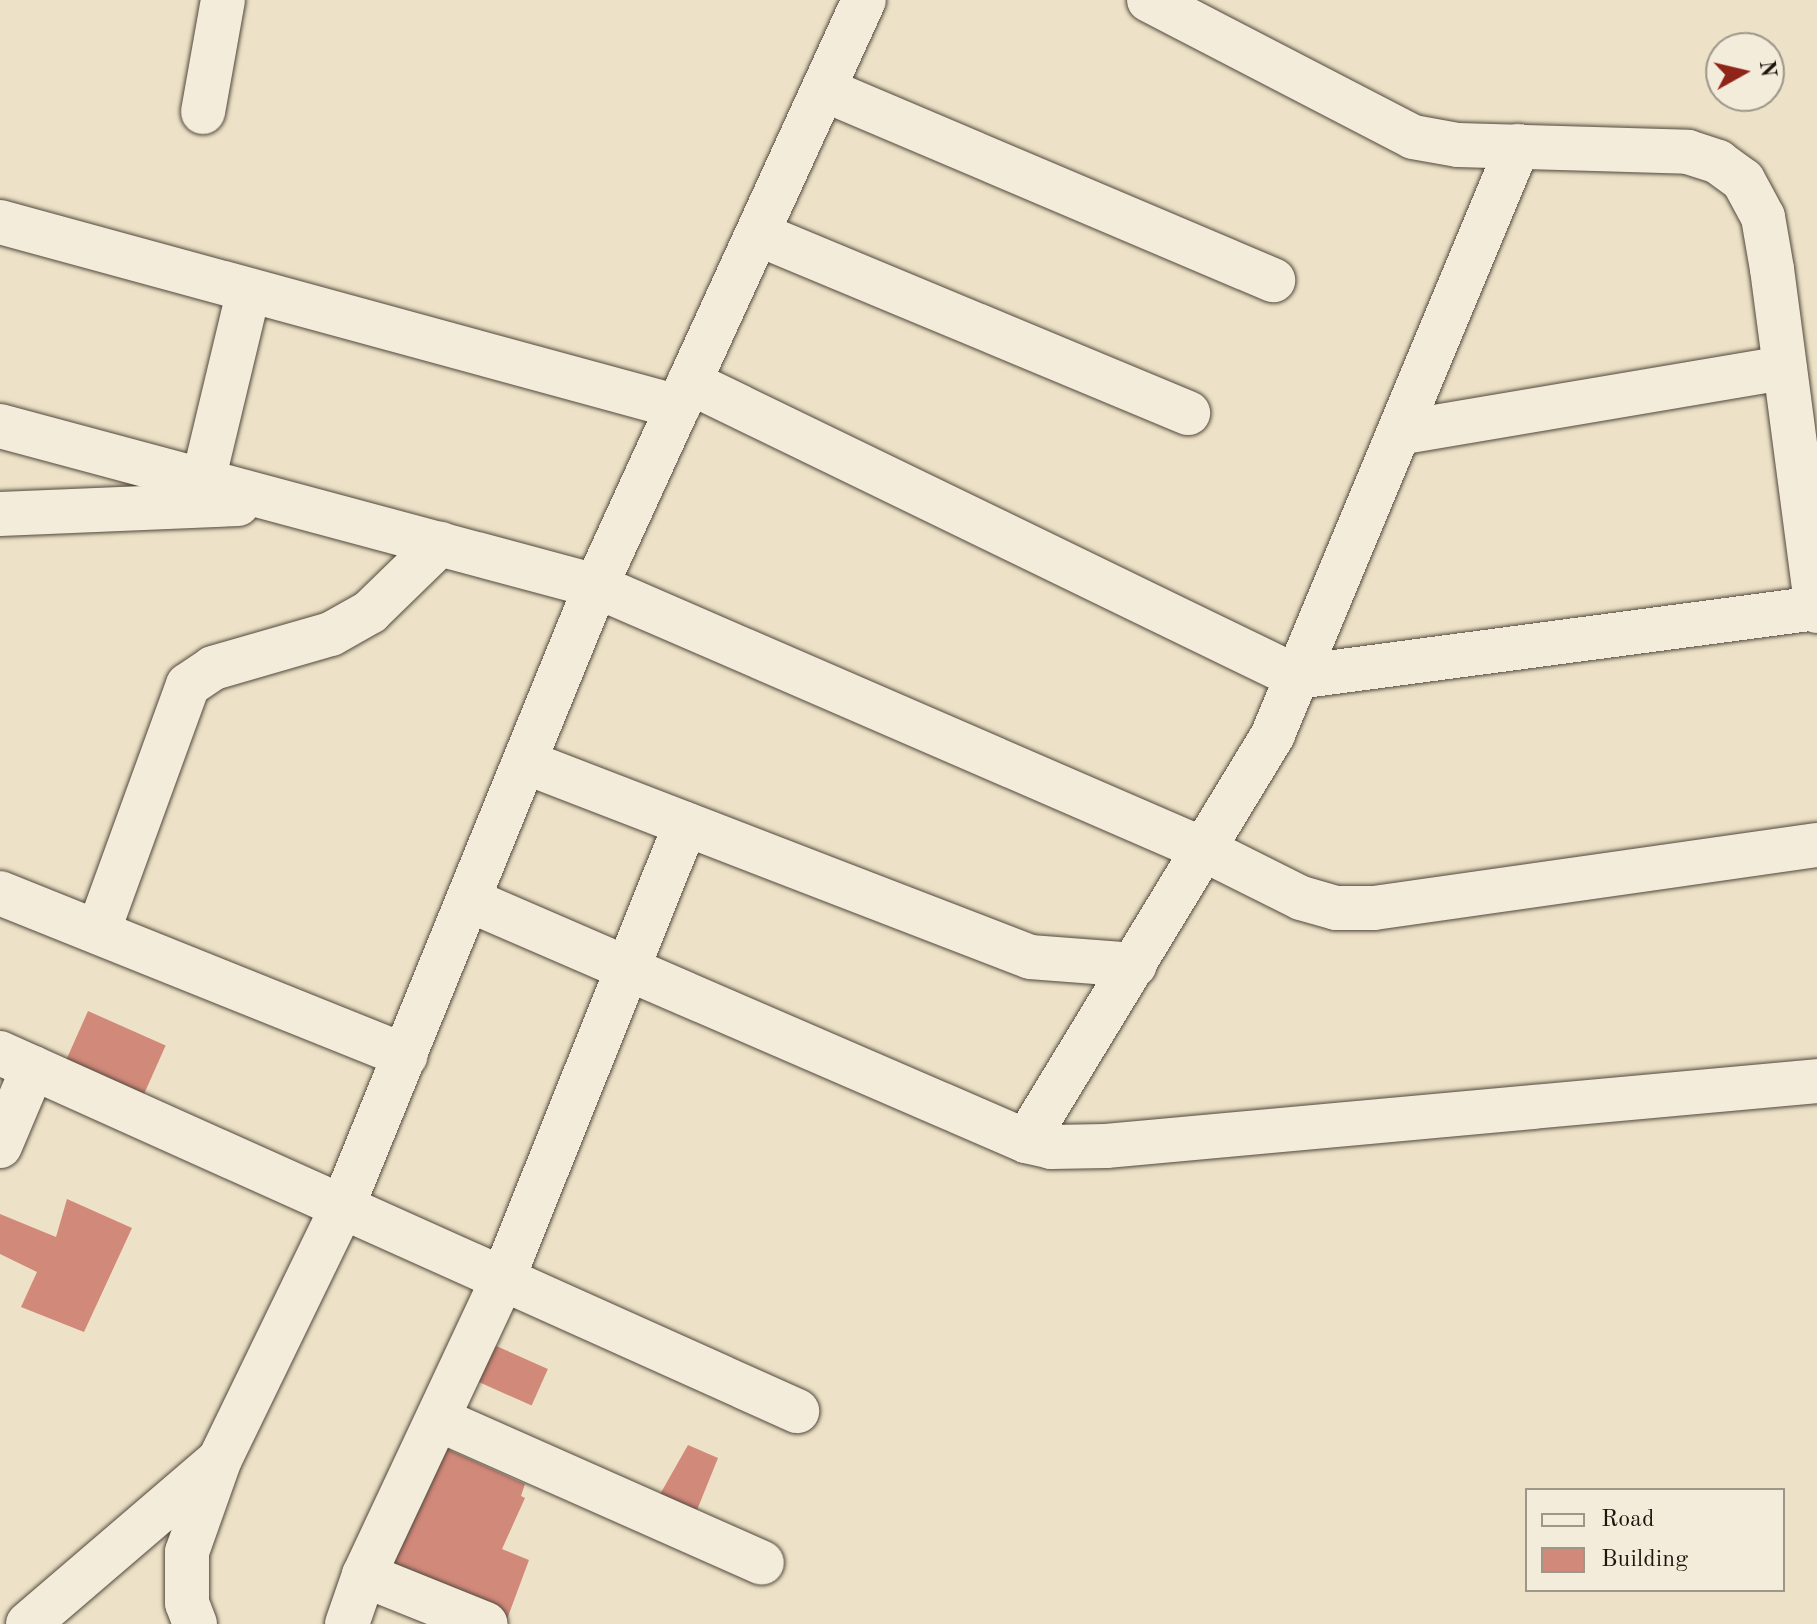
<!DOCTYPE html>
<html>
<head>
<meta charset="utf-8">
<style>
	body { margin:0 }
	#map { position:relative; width:1817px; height:1624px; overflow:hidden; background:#ede2c7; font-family:"Old Standard TT",serif }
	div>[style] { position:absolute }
	.building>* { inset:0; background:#d1897a; transform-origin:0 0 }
	.roads { filter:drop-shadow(0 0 2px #52483c) drop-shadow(0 0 2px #52483c) }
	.minor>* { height:44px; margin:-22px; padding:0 22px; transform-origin:22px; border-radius:22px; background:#f3ecdb }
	span { translate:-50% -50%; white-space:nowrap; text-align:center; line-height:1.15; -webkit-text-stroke:6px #f3ecdb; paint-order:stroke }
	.legend { position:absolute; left:1525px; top:1488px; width:260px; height:104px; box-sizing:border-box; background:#f3ecdb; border:2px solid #9e9689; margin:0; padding:10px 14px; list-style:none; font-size:24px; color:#1e150e }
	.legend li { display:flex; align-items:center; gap:16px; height:40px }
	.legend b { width:40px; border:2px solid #9e9689 }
	.north { position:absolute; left:1705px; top:32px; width:80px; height:80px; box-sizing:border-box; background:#f3ecdb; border:2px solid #9e9689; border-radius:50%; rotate:82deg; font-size:22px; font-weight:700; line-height:32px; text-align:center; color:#1e150e }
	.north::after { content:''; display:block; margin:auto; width:28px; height:36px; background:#8f2418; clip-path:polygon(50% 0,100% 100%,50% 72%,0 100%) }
</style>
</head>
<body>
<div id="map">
	<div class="building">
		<div style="left:88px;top:1011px;width:85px;height:66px;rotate:24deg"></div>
		<div style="clip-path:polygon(67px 1199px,132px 1228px,84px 1332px,21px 1307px,37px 1272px,0 1254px,0 1214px,56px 1237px)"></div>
		<div style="left:494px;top:1345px;width:59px;height:40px;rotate:24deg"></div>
		<div style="clip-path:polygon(438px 1445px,525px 1484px,521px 1496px,525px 1498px,502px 1549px,529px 1560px,506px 1622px,381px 1569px)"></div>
		<div style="clip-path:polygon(688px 1445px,718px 1458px,697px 1510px,655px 1503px)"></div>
	</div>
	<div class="roads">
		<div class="minor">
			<div style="left:1149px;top:0;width:297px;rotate:27.4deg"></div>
			<div style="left:1413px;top:137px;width:46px;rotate:10.1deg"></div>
			<div style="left:1458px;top:145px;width:230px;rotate:1.7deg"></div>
			<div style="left:1688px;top:152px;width:32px;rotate:18deg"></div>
			<div style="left:1718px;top:162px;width:31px;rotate:36deg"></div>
			<div style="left:1743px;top:180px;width:42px;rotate:61.6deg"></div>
			<div style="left:1763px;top:217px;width:53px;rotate:80.2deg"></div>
			<div style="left:1772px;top:269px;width:345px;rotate:82.5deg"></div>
			<div style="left:825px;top:90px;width:487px;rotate:23deg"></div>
			<div style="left:203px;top:112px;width:114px;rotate:-79.9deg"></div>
			<div style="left:0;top:222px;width:703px;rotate:15.26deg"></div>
			<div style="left:758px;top:234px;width:466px;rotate:22.6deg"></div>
			<div style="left:689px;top:382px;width:676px;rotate:25.88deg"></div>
			<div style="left:1297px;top:677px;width:525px;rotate:-7.56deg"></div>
			<div style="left:0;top:426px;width:617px;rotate:15.03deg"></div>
			<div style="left:596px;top:586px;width:664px;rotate:23.44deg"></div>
			<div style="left:1205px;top:850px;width:107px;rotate:26.6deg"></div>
			<div style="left:1301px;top:898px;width:36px;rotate:16deg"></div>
			<div style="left:1336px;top:908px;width:38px"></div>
			<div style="left:1374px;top:908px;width:447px;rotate:-8.1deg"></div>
			<div style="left:1399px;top:433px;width:391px;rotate:-9.6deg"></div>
			<div style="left:203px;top:481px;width:196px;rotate:-76.5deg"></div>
			<div style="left:0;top:514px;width:238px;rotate:-2.4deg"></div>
			<div style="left:525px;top:762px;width:541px;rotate:21.11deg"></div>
			<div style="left:1030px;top:957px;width:105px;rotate:4.4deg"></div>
			<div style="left:0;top:893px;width:437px;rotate:21.9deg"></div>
			<div style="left:469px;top:900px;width:607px;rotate:23.4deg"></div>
			<div style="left:1026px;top:1141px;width:26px;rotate:13deg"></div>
			<div style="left:1051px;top:1147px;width:55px;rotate:-1deg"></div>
			<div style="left:1106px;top:1146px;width:714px;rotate:-5.22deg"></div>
			<div style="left:98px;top:932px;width:263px;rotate:-70deg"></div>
			<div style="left:188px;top:685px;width:30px;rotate:-34deg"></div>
			<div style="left:213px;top:668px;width:123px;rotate:-16.1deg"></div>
			<div style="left:331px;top:634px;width:45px;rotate:-29.4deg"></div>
			<div style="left:370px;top:612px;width:98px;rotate:-44.2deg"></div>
			<div style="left:0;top:1053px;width:874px;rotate:24.19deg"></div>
			<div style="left:1026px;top:1141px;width:476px;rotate:-58.7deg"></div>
			<div style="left:1273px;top:734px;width:637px;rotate:-67.38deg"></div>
			<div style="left:0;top:1146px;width:85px;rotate:-67.1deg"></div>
			<div style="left:440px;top:1420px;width:352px;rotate:23.9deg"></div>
			<div style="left:364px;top:1575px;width:131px;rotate:21.9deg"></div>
			<div style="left:28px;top:1624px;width:250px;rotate:-40.6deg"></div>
			<div style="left:195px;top:1624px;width:22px;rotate:-111deg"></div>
			<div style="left:187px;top:1603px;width:51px;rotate:-90deg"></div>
			<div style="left:187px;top:1552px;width:99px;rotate:-70.5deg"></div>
			<div style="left:220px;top:1459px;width:279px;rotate:-64.1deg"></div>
			<div style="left:342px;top:1208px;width:672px;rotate:-67.79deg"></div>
			<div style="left:596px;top:586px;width:644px;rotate:-65.42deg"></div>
			<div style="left:347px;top:1624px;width:52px;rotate:-70.9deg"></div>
			<div style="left:364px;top:1575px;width:330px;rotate:-64.9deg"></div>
			<div style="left:504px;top:1276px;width:487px;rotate:-68.1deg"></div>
		</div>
	</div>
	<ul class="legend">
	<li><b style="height:10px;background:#f3ecdb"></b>Road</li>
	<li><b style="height:22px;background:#d1897a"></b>Building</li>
	</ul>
	<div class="north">N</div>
</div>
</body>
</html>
